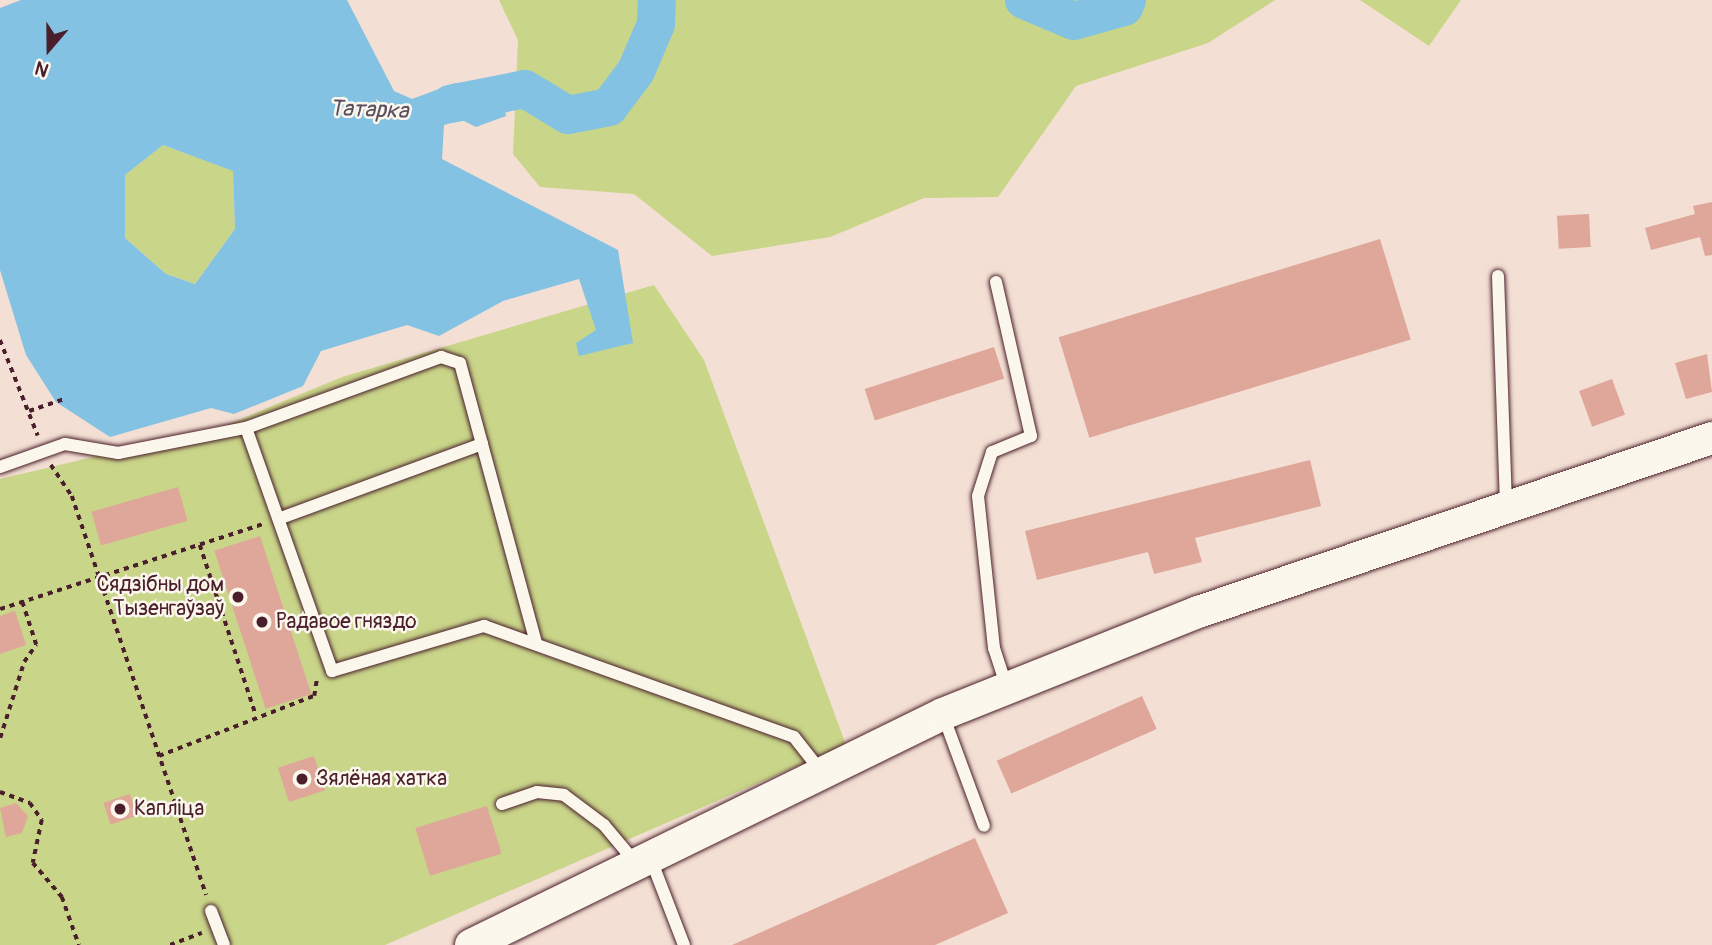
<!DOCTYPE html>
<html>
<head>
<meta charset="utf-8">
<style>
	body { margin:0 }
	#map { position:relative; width:1712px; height:945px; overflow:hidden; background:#f3dfd3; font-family:Pangolin,sans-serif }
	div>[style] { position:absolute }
	.green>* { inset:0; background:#c9d589 }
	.water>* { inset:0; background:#83c2e3 }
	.river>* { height:38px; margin:-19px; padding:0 19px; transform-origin:19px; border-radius:19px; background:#83c2e3 }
	.building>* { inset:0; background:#dfa69a; transform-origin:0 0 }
	.path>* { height:3.5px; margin-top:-1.75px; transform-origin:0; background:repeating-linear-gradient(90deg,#4a1f2b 0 5px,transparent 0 10px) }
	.roads { filter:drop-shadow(0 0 2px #4a1f2b) drop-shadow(0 0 2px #4a1f2b) }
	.service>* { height:12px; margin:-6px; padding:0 6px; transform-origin:6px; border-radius:6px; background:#fbf7ec }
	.tertiary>* { height:32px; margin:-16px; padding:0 16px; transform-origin:16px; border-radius:16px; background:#fbf7ec }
	.dots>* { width:19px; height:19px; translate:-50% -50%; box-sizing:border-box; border:4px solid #fbf7ec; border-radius:50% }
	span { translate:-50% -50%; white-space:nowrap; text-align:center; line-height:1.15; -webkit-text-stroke:5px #fbf7ec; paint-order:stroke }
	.poi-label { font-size:21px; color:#4a1f2b }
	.right { translate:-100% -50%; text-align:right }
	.left { translate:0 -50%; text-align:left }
	.water-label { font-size:23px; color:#5b5062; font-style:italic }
	.north { position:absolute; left:14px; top:14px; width:70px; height:70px; -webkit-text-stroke:5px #fbf7ec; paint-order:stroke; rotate:200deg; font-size:19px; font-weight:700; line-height:28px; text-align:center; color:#4a1f2b }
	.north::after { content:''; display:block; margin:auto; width:24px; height:32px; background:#4a1f2b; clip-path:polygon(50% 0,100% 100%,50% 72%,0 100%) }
</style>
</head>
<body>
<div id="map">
	<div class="green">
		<div style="clip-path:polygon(499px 0,1275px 0,1208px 43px,1076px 86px,998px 197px,924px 198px,830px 237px,712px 256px,634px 194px,540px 187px,513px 154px,518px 40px)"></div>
		<div style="clip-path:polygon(1360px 0,1461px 0,1429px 46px)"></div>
		<div style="clip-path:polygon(163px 145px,233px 170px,235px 229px,195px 284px,166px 274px,125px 238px,125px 175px)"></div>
		<div style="clip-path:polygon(654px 285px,704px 360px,846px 745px,385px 945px,0 945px,0 479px,224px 426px,342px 377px)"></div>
	</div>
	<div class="water">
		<div style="clip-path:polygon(evenodd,21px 0,347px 0,394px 91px,412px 99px,455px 83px,499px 83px,506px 116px,476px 127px,462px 120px,444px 125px,442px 159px,618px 250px,633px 343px,579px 356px,576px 343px,596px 330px,579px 279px,503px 301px,439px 336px,407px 325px,321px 351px,303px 386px,234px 414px,211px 408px,110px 437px,56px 402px,26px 355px,0 270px,0 8px,21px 0,163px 145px,233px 171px,235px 229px,195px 284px,166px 274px,125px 238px,125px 175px,163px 145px)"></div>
	</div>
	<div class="river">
		<div style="left:1024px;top:0;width:54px;rotate:22.8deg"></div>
		<div style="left:1074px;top:21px;width:52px;rotate:-15.6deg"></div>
		<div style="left:1124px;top:7px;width:8px;rotate:-67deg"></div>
		<div style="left:450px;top:104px;width:76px;rotate:-11.3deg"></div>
		<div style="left:525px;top:89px;width:50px;rotate:31.2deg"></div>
		<div style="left:568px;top:115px;width:42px;rotate:-11deg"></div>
		<div style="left:609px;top:107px;width:45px;rotate:-53.1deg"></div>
		<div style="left:636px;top:71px;width:51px;rotate:-66.9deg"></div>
		<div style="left:656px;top:24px;width:24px;rotate:-88deg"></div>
	</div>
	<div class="building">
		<div style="clip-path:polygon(1712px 202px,1712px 255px,1705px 256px,1700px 237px,1651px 250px,1645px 228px,1695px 214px,1693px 206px)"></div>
		<div style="left:1589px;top:214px;width:33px;height:32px;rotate:87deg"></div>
		<div style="left:1380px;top:239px;width:105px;height:336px;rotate:73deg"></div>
		<div style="left:994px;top:347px;width:33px;height:136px;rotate:72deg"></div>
		<div style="clip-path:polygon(1707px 354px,1712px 392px,1686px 399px,1675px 363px)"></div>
		<div style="left:1612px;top:379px;width:38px;height:35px;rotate:70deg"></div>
		<div style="clip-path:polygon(1310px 460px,1321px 506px,1195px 538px,1202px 562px,1154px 574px,1148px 552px,1037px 580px,1025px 531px)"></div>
		<div style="left:178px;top:487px;width:35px;height:90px;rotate:74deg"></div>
		<div style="left:260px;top:536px;width:166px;height:48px;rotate:72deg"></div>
		<div style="clip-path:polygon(15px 611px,26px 645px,0 654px,0 616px)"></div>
		<div style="left:1142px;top:696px;width:36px;height:159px;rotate:66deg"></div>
		<div style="left:314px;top:756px;width:36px;height:38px;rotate:72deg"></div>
		<div style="left:130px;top:794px;width:23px;height:28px;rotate:72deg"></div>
		<div style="clip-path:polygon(16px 803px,28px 816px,22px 833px,6px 837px,0 808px)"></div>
		<div style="left:487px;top:806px;width:50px;height:75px;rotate:73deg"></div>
		<div style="clip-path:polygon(975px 838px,1008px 913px,935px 945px,732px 945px)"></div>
	</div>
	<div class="path">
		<div style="left:0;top:340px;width:103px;rotate:68.4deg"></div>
		<div style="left:29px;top:411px;width:39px;rotate:-19deg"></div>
		<div style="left:51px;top:465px;width:37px;rotate:56deg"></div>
		<div style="left:72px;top:496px;width:421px;rotate:71.4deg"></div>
		<div style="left:200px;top:545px;width:179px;rotate:71.8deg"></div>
		<div style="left:0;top:609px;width:276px;rotate:-17.9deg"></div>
		<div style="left:0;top:738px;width:80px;rotate:-72.5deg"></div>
		<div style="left:24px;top:662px;width:21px;rotate:-55deg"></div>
		<div style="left:36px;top:645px;width:45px;rotate:-108deg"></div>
		<div style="left:159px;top:756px;width:166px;rotate:-21.2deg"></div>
		<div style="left:314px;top:696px;width:18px;rotate:-81deg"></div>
		<div style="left:0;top:792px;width:32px;rotate:20deg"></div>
		<div style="left:30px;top:803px;width:21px;rotate:55deg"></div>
		<div style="left:42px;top:820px;width:44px;rotate:101.8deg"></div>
		<div style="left:33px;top:863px;width:45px;rotate:49.5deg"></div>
		<div style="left:62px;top:897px;width:51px;rotate:70.5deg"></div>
		<div style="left:170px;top:945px;width:34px;rotate:-21deg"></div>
	</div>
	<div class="roads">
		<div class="service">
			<div style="left:1498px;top:276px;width:228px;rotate:88deg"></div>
			<div style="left:996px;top:282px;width:158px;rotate:77.2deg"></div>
			<div style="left:1031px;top:436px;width:42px;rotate:157.7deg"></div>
			<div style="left:992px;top:452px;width:46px;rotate:107.7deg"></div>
			<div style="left:978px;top:496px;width:153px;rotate:84deg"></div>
			<div style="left:994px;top:648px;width:42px;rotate:72deg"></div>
			<div style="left:246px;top:428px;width:208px;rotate:-20deg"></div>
			<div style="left:441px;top:357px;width:20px;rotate:18deg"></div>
			<div style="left:460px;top:363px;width:84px;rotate:74.8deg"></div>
			<div style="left:482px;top:444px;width:214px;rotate:159.8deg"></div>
			<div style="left:482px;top:444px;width:206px;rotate:74.8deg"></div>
			<div style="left:0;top:467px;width:69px;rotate:-19.5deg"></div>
			<div style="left:65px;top:444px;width:54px;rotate:9.6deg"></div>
			<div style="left:118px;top:453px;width:130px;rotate:-11.1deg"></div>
			<div style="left:246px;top:428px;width:258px;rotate:70.5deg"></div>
			<div style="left:332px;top:671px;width:159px;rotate:-16.5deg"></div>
			<div style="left:484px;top:626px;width:329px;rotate:19.7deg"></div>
			<div style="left:794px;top:737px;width:42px;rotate:51.8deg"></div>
			<div style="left:943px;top:715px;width:118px;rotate:69.7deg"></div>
			<div style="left:502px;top:804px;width:37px;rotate:-19deg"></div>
			<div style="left:537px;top:792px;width:27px;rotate:6deg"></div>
			<div style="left:564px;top:795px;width:50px;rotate:36.9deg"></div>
			<div style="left:604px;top:825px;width:48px;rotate:50deg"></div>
			<div style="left:650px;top:857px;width:94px;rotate:68.9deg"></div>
			<div style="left:211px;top:911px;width:36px;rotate:69deg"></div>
		</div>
		<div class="tertiary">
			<div style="left:471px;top:945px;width:525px;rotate:-26.08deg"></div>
			<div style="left:943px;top:714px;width:275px;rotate:-21.8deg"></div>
			<div style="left:1198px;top:612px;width:543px;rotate:-18.7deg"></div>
		</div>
	</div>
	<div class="dots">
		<div style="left:238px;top:597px;background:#4a1f2b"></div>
		<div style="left:262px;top:622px;background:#4a1f2b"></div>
		<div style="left:302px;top:779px;background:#4a1f2b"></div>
		<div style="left:120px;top:809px;background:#4a1f2b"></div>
	</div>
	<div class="poi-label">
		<span class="right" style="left:224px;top:597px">Сядзібны дом<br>Тызенгаўзаў</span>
		<span class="left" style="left:276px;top:622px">Радавое гняздо</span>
		<span class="left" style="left:316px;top:779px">Зялёная хатка</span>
		<span class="left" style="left:134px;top:809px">Капліца</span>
	</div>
	<div class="water-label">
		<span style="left:369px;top:110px;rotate:2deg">Татарка</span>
	</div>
	<div class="north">N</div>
</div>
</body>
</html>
